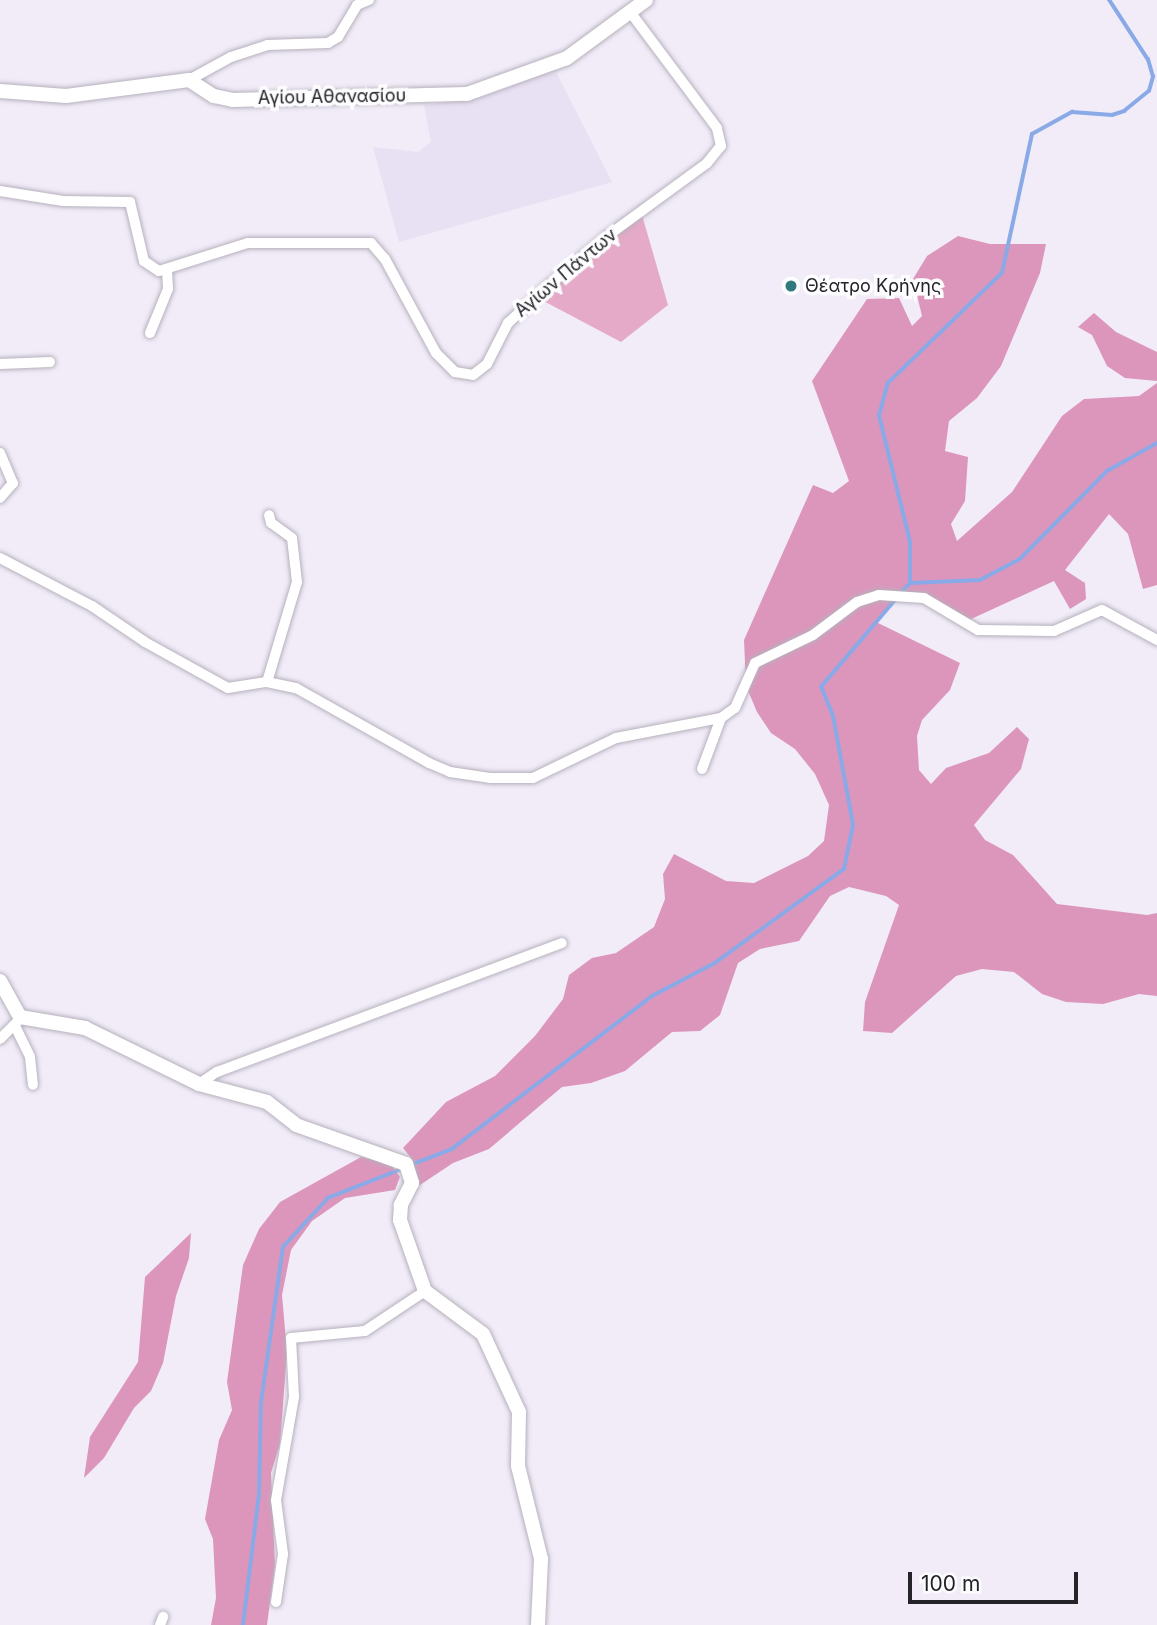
<!DOCTYPE html>
<html>
<head>
<meta charset="utf-8">
<style>
	body { margin:0 }
	#map { position:relative; width:1157px; height:1625px; overflow:hidden; background:#f1ecf8; font-family:Inter,sans-serif }
	div>[style] { position:absolute }
	.built>* { inset:0; background:#e8e0f3 }
	.green>* { inset:0; background:#e4aac8 }
	.forest>* { inset:0; background:#dc96bc }
	.stream>* { height:3.5px; margin:-1.75px; padding:0 1.75px; transform-origin:1.75px; border-radius:1.75px; background:#89aae7 }
	.roads { filter:drop-shadow(0 0 2px #b6b1bc) drop-shadow(0 0 2px #b6b1bc) }
	.street>* { height:10px; margin:-5px; padding:0 5px; transform-origin:5px; border-radius:5px; background:#fff }
	.secondary>* { height:14px; margin:-7px; padding:0 7px; transform-origin:7px; border-radius:7px; background:#fff }
	.dots>* { width:19px; height:19px; translate:-50% -50%; box-sizing:border-box; border:4px solid #fdfcfe; border-radius:50% }
	span { translate:-50% -50%; white-space:nowrap; text-align:center; line-height:1.15; -webkit-text-stroke:7px #fdfcfe; paint-order:stroke }
	.street-label { font-size:18px; color:#242327 }
	.poi-label { font-size:18px; color:#242327 }
	.left { translate:0 -50%; text-align:left }
	.scale { position:absolute; left:908px; top:1572px; width:170px; height:32px; box-sizing:border-box; border:4px solid #242327; border-top:0; padding-left:9px; font-size:21px; line-height:24px; white-space:nowrap; color:#242327; -webkit-text-stroke:5px #fdfcfe; paint-order:stroke }
</style>
</head>
<body>
<div id="map">
	<div class="built">
		<div style="clip-path:polygon(555px 70px,612px 182px,399px 242px,373px 147px,418px 152px,431px 142px,424px 105px,479px 98px)"></div>
	</div>
	<div class="green">
		<div style="clip-path:polygon(642px 215px,668px 305px,621px 342px,536px 297px)"></div>
	</div>
	<div class="forest">
		<div style="clip-path:polygon(958px 236px,990px 244px,1046px 244px,1040px 273px,1001px 366px,977px 398px,949px 421px,945px 451px,968px 457px,965px 501px,951px 524px,957px 541px,1012px 492px,1062px 416px,1084px 399px,1139px 396px,1157px 383px,1157px 585px,1143px 589px,1128px 534px,1109px 514px,1065px 570px,1085px 583px,1086px 599px,1070px 609px,1054px 581px,969px 620px,907px 594px,889px 605px,878px 623px,960px 663px,950px 690px,922px 720px,917px 736px,919px 770px,931px 784px,946px 768px,989px 753px,1017px 727px,1029px 739px,1021px 769px,974px 825px,985px 840px,1013px 855px,1057px 904px,1147px 915px,1157px 913px,1157px 996px,1139px 994px,1103px 1004px,1066px 1002px,1042px 994px,1014px 972px,982px 969px,956px 976px,892px 1033px,863px 1031px,865px 1002px,899px 905px,886px 896px,849px 887px,830px 896px,799px 941px,760px 949px,738px 963px,720px 1015px,700px 1031px,672px 1032px,625px 1071px,591px 1083px,562px 1087px,489px 1149px,453px 1163px,414px 1189px,411px 1158px,403px 1148px,446px 1102px,495px 1076px,535px 1036px,563px 999px,569px 975px,592px 958px,616px 953px,654px 927px,665px 899px,663px 874px,674px 854px,726px 881px,754px 883px,808px 856px,824px 841px,829px 805px,815px 774px,795px 749px,771px 733px,757px 712px,746px 686px,744px 640px,813px 485px,833px 493px,849px 481px,812px 381px,867px 299px,899px 298px,912px 326px,922px 316px,913px 279px,927px 256px)"></div>
		<div style="clip-path:polygon(1094px 313px,1116px 332px,1157px 352px,1157px 381px,1125px 378px,1107px 366px,1092px 335px,1078px 327px)"></div>
		<div style="clip-path:polygon(361px 1157px,391px 1164px,400px 1177px,395px 1190px,345px 1198px,312px 1221px,291px 1250px,282px 1295px,287px 1352px,280px 1444px,271px 1473px,275px 1565px,267px 1625px,211px 1625px,216px 1598px,213px 1539px,205px 1519px,219px 1440px,232px 1410px,227px 1382px,243px 1265px,259px 1229px,280px 1202px)"></div>
		<div style="clip-path:polygon(191px 1233px,189px 1258px,176px 1296px,163px 1363px,151px 1391px,134px 1408px,104px 1458px,84px 1478px,90px 1437px,138px 1362px,145px 1277px)"></div>
	</div>
	<div class="stream">
		<div style="left:910px;top:583px;width:70px;rotate:-2.5deg"></div>
		<div style="left:980px;top:580px;width:45px;rotate:-27.7deg"></div>
		<div style="left:1020px;top:559px;width:124px;rotate:-45.3deg"></div>
		<div style="left:1107px;top:471px;width:57px;rotate:-29.2deg"></div>
		<div style="left:901px;top:593px;width:13px;rotate:-48deg"></div>
		<div style="left:910px;top:583px;width:41px;rotate:-90deg"></div>
		<div style="left:910px;top:542px;width:130px;rotate:-103.8deg"></div>
		<div style="left:879px;top:416px;width:34px;rotate:-75deg"></div>
		<div style="left:888px;top:383px;width:158px;rotate:-44deg"></div>
		<div style="left:1002px;top:273px;width:142px;rotate:-77.8deg"></div>
		<div style="left:1032px;top:134px;width:46px;rotate:-28.8deg"></div>
		<div style="left:1072px;top:112px;width:40px;rotate:4.3deg"></div>
		<div style="left:1112px;top:115px;width:13px;rotate:-18deg"></div>
		<div style="left:1124px;top:111px;width:32px;rotate:-39deg"></div>
		<div style="left:1149px;top:91px;width:15px;rotate:-74deg"></div>
		<div style="left:1153px;top:77px;width:18px;rotate:-106deg"></div>
		<div style="left:1148px;top:60px;width:72px;rotate:-123deg"></div>
		<div style="left:411px;top:1165px;width:44px;rotate:-21.3deg"></div>
		<div style="left:452px;top:1149px;width:252px;rotate:-37.4deg"></div>
		<div style="left:652px;top:996px;width:71px;rotate:-27.6deg"></div>
		<div style="left:715px;top:963px;width:160px;rotate:-36.1deg"></div>
		<div style="left:844px;top:869px;width:45px;rotate:-78.4deg"></div>
		<div style="left:853px;top:825px;width:111px;rotate:-100.4deg"></div>
		<div style="left:833px;top:716px;width:31px;rotate:-112deg"></div>
		<div style="left:821px;top:687px;width:116px;rotate:-49.6deg"></div>
		<div style="left:243px;top:1625px;width:131px;rotate:-83deg"></div>
		<div style="left:259px;top:1495px;width:92px;rotate:-88.8deg"></div>
		<div style="left:261px;top:1403px;width:158px;rotate:-82deg"></div>
		<div style="left:283px;top:1247px;width:67px;rotate:-47.4deg"></div>
		<div style="left:328px;top:1198px;width:82px;rotate:-21.5deg"></div>
	</div>
	<div class="roads">
		<div class="street">
			<div style="left:189px;top:80px;width:48px;rotate:-28.7deg"></div>
			<div style="left:231px;top:57px;width:38px;rotate:-18deg"></div>
			<div style="left:267px;top:45px;width:61px;rotate:-1.9deg"></div>
			<div style="left:328px;top:43px;width:12px;rotate:-31deg"></div>
			<div style="left:338px;top:37px;width:37px;rotate:-59deg"></div>
			<div style="left:357px;top:5px;width:13px;rotate:-23deg"></div>
			<div style="left:0;top:191px;width:64px;rotate:9deg"></div>
			<div style="left:63px;top:201px;width:67px;rotate:0.9deg"></div>
			<div style="left:130px;top:202px;width:61px;rotate:76.7deg"></div>
			<div style="left:144px;top:261px;width:18px;rotate:34deg"></div>
			<div style="left:159px;top:271px;width:93px;rotate:-17.5deg"></div>
			<div style="left:248px;top:243px;width:123px"></div>
			<div style="left:371px;top:243px;width:21px;rotate:49deg"></div>
			<div style="left:385px;top:259px;width:107px;rotate:61.5deg"></div>
			<div style="left:436px;top:353px;width:27px;rotate:45deg"></div>
			<div style="left:455px;top:372px;width:18px;rotate:9deg"></div>
			<div style="left:473px;top:375px;width:18px;rotate:-38deg"></div>
			<div style="left:487px;top:364px;width:46px;rotate:-62.9deg"></div>
			<div style="left:508px;top:323px;width:53px;rotate:-42.7deg"></div>
			<div style="left:547px;top:287px;width:77px;rotate:-40.3deg"></div>
			<div style="left:606px;top:237px;width:125px;rotate:-36.2deg"></div>
			<div style="left:707px;top:163px;width:22px;rotate:-51deg"></div>
			<div style="left:721px;top:146px;width:18px;rotate:-103deg"></div>
			<div style="left:717px;top:128px;width:144px;rotate:-126.8deg"></div>
			<div style="left:150px;top:333px;width:48px;rotate:-67.8deg"></div>
			<div style="left:168px;top:289px;width:19px;rotate:-93deg"></div>
			<div style="left:0;top:364px;width:50px;rotate:-2.3deg"></div>
			<div style="left:0;top:453px;width:33px;rotate:67deg"></div>
			<div style="left:13px;top:483px;width:20px;rotate:131deg"></div>
			<div style="left:0;top:558px;width:104px;rotate:27.6deg"></div>
			<div style="left:92px;top:606px;width:64px;rotate:34.2deg"></div>
			<div style="left:145px;top:642px;width:95px;rotate:29deg"></div>
			<div style="left:228px;top:688px;width:39px;rotate:-9deg"></div>
			<div style="left:267px;top:682px;width:30px;rotate:12deg"></div>
			<div style="left:296px;top:688px;width:153px;rotate:29.4deg"></div>
			<div style="left:429px;top:763px;width:23px;rotate:23deg"></div>
			<div style="left:450px;top:772px;width:40px;rotate:8.5deg"></div>
			<div style="left:490px;top:778px;width:43px"></div>
			<div style="left:533px;top:778px;width:92px;rotate:-25.7deg"></div>
			<div style="left:616px;top:738px;width:107px;rotate:-10.8deg"></div>
			<div style="left:721px;top:718px;width:17px;rotate:-36deg"></div>
			<div style="left:735px;top:708px;width:49px;rotate:-66deg"></div>
			<div style="left:755px;top:663px;width:64px;rotate:-25.8deg"></div>
			<div style="left:813px;top:635px;width:55px;rotate:-36.9deg"></div>
			<div style="left:857px;top:602px;width:23px;rotate:-18deg"></div>
			<div style="left:879px;top:595px;width:45px;rotate:3.8deg"></div>
			<div style="left:924px;top:598px;width:63px;rotate:30.7deg"></div>
			<div style="left:978px;top:630px;width:76px;rotate:0.8deg"></div>
			<div style="left:1054px;top:631px;width:52px;rotate:-23.6deg"></div>
			<div style="left:1102px;top:610px;width:63px;rotate:28.6deg"></div>
			<div style="left:267px;top:682px;width:104px;rotate:-73.3deg"></div>
			<div style="left:297px;top:582px;width:44px;rotate:-96.5deg"></div>
			<div style="left:292px;top:538px;width:26px;rotate:-144deg"></div>
			<div style="left:271px;top:523px;width:8px;rotate:-104deg"></div>
			<div style="left:702px;top:769px;width:54px;rotate:-69.6deg"></div>
			<div style="left:15px;top:1026px;width:34px;rotate:64deg"></div>
			<div style="left:30px;top:1057px;width:28px;rotate:84deg"></div>
			<div style="left:0;top:1039px;width:24px;rotate:-45deg"></div>
			<div style="left:199px;top:1084px;width:22px;rotate:-34deg"></div>
			<div style="left:217px;top:1072px;width:368px;rotate:-20.5deg"></div>
			<div style="left:276px;top:1602px;width:49px;rotate:-81.7deg"></div>
			<div style="left:283px;top:1554px;width:54px;rotate:-97.4deg"></div>
			<div style="left:276px;top:1500px;width:105px;rotate:-80.1deg"></div>
			<div style="left:294px;top:1397px;width:59px;rotate:-92.9deg"></div>
			<div style="left:291px;top:1338px;width:74px;rotate:-5.4deg"></div>
			<div style="left:365px;top:1331px;width:72px;rotate:-33.7deg"></div>
			<div style="left:160px;top:1625px;width:9px;rotate:-69deg"></div>
		</div>
		<div class="secondary">
			<div style="left:0;top:91px;width:66px;rotate:4.3deg"></div>
			<div style="left:66px;top:96px;width:124px;rotate:-7.4deg"></div>
			<div style="left:189px;top:80px;width:30px;rotate:33deg"></div>
			<div style="left:214px;top:96px;width:19px;rotate:12deg"></div>
			<div style="left:233px;top:100px;width:234px;rotate:-1.5deg"></div>
			<div style="left:467px;top:94px;width:106px;rotate:-19.8deg"></div>
			<div style="left:567px;top:58px;width:98px;rotate:-36.3deg"></div>
			<div style="left:0;top:981px;width:41px;rotate:60.9deg"></div>
			<div style="left:20px;top:1017px;width:66px;rotate:9.6deg"></div>
			<div style="left:85px;top:1028px;width:127px;rotate:26.2deg"></div>
			<div style="left:199px;top:1084px;width:70px;rotate:14.8deg"></div>
			<div style="left:267px;top:1102px;width:37px;rotate:38deg"></div>
			<div style="left:296px;top:1125px;width:117px;rotate:19.5deg"></div>
			<div style="left:406px;top:1164px;width:20px;rotate:72deg"></div>
			<div style="left:412px;top:1183px;width:25px;rotate:117deg"></div>
			<div style="left:401px;top:1205px;width:15px;rotate:94deg"></div>
			<div style="left:400px;top:1220px;width:75px;rotate:70.6deg"></div>
			<div style="left:425px;top:1291px;width:72px;rotate:36.6deg"></div>
			<div style="left:483px;top:1334px;width:86px;rotate:65.2deg"></div>
			<div style="left:519px;top:1412px;width:54px;rotate:91.1deg"></div>
			<div style="left:518px;top:1466px;width:96px;rotate:76.1deg"></div>
			<div style="left:541px;top:1559px;width:66px;rotate:92.6deg"></div>
		</div>
	</div>
	<div class="dots">
		<div style="left:791px;top:286px;background:#30797d"></div>
	</div>
	<div class="street-label">
		<span style="left:332px;top:97px;rotate:-1deg">Αγίου Αθανασίου</span>
		<span style="left:566px;top:273px;rotate:-40deg">Αγίων Πάντων</span>
	</div>
	<div class="poi-label">
		<span class="left" style="left:805px;top:286px">Θέατρο Κρήνης</span>
	</div>
	<div class="scale">100 m</div>
</div>
</body>
</html>
